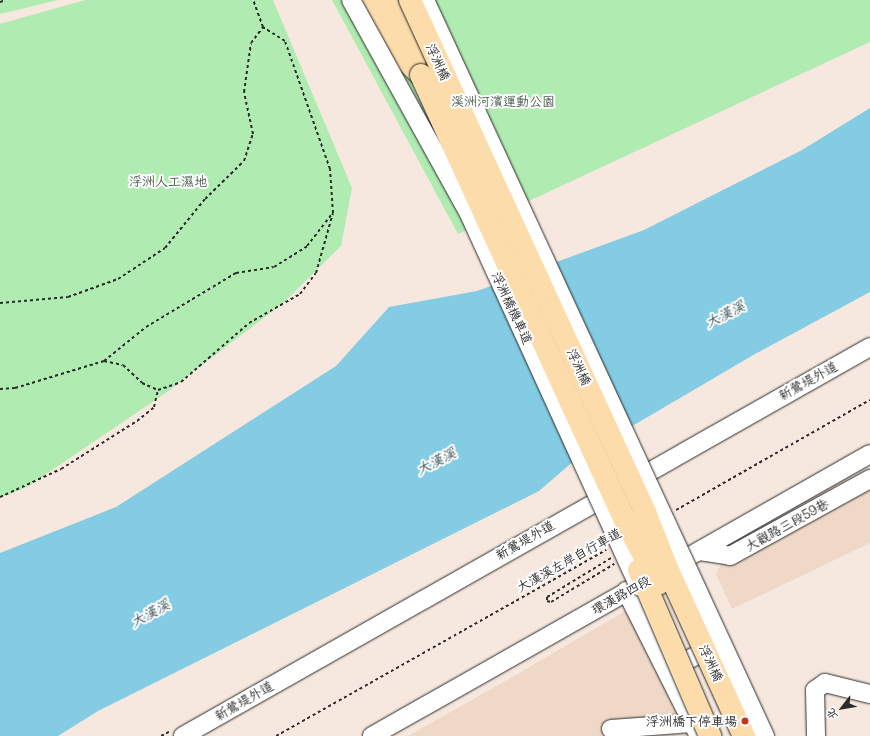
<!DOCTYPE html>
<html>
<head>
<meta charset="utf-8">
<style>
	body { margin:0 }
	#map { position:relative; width:870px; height:736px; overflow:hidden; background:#f6e8de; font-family:Mali,"LXGW WenKai TC",sans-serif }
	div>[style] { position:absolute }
	.built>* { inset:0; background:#efd8c7 }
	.green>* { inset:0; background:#b0ebb1 }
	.water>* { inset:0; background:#83cce3 }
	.path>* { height:2px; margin-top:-1px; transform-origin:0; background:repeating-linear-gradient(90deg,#2b2b2b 0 3px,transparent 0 6px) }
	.roads { filter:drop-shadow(0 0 1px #2b2b2b) drop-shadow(0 0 1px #2b2b2b) }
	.minor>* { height:18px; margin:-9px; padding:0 9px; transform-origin:9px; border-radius:9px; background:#fff }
	.major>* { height:22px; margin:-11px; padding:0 11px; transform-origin:11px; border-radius:11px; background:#fddcac }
	.bridges { filter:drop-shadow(0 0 1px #2b2b2b) drop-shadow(0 0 1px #2b2b2b) }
	.minor-bridge>* { height:18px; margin:-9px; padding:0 9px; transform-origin:9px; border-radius:9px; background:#fff }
	.major-bridge>* { height:22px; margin:-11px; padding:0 11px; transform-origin:11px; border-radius:11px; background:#fddcac }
	.dots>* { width:11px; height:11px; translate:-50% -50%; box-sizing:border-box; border:2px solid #fff; border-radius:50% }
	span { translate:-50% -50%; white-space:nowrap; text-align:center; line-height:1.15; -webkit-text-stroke:4px #fff; paint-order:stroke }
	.street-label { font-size:13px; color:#2b2b2b }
	.park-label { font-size:13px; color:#4c5b4c }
	.poi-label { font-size:13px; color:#2b2b2b }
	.right { translate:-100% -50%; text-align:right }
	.water-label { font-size:14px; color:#455b62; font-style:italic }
	.north { position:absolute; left:822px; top:688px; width:40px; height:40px; -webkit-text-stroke:3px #fff; paint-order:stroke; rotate:239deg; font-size:11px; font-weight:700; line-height:16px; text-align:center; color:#2b2b2b }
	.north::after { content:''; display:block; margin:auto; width:14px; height:18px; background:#2b2b2b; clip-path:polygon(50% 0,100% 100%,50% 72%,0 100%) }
</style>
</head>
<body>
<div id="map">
	<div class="built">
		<div style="clip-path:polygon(870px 473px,870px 543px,732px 609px,716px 574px,727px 553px)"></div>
		<div style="clip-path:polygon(627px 610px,689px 736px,408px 736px,507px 680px)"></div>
	</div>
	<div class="green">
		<div style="clip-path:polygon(0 0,58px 0,0 14px)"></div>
		<div style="clip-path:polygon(85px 0,273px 0,352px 188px,341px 246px,283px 303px,167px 392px,27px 487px,0 498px,0 24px)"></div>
		<div style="clip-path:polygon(332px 0,870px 0,870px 42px,458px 234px)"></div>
	</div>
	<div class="water">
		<div style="clip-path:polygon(870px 108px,870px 292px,755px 354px,576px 459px,539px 491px,98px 711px,58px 736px,0 736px,0 553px,116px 507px,336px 366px,389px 307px,477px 291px,644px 230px,802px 150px)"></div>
	</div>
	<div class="path">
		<div style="left:0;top:2px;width:6px;rotate:-18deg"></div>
		<div style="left:0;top:303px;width:68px;rotate:-5deg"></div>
		<div style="left:68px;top:297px;width:53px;rotate:-19.8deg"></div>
		<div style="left:118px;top:279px;width:56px;rotate:-33.4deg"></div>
		<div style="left:165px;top:248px;width:63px;rotate:-50.8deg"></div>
		<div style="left:205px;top:199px;width:54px;rotate:-44.3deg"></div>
		<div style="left:244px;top:161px;width:28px;rotate:-72deg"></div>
		<div style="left:253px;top:134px;width:43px;rotate:-102.1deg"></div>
		<div style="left:244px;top:92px;width:49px;rotate:-81.9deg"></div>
		<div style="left:251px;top:43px;width:20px;rotate:-53deg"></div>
		<div style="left:104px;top:361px;width:54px;rotate:-39deg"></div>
		<div style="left:146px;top:327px;width:105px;rotate:-31deg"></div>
		<div style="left:236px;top:273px;width:38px;rotate:-9deg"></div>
		<div style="left:274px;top:267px;width:39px;rotate:-32deg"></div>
		<div style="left:307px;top:246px;width:41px;rotate:-52deg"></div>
		<div style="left:0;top:389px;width:15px;rotate:-4deg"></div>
		<div style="left:15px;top:388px;width:93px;rotate:-16.9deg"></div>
		<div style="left:104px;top:361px;width:19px;rotate:12deg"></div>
		<div style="left:123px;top:365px;width:26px;rotate:43deg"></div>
		<div style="left:142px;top:383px;width:17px;rotate:24deg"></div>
		<div style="left:158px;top:390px;width:24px;rotate:-19deg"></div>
		<div style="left:181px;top:382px;width:90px;rotate:-40.9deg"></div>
		<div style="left:249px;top:323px;width:59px;rotate:-29.6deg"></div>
		<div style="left:300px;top:294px;width:26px;rotate:-53deg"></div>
		<div style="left:316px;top:273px;width:62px;rotate:-74.2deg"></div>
		<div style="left:333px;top:213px;width:44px;rotate:-93.9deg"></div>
		<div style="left:330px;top:169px;width:136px;rotate:-109.4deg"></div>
		<div style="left:285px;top:41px;width:26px;rotate:-148deg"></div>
		<div style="left:263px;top:27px;width:29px;rotate:-110deg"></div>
		<div style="left:0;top:497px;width:67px;rotate:-24.7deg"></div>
		<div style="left:61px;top:469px;width:90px;rotate:-32.3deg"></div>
		<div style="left:137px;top:421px;width:22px;rotate:-39deg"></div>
		<div style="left:154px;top:407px;width:17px;rotate:-77deg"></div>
		<div style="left:676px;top:510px;width:223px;rotate:-29.6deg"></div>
		<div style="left:611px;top:558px;width:75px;rotate:148.6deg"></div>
		<div style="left:547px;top:597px;width:4px;rotate:90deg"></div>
		<div style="left:547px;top:601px;width:4px;rotate:14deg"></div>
		<div style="left:551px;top:602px;width:74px;rotate:-31.1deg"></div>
		<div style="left:161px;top:736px;width:9px;rotate:-27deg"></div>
		<div style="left:276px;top:736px;width:379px;rotate:-29.4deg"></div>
	</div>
	<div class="roads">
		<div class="minor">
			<div style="left:700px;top:551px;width:30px;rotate:9deg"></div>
			<div style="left:730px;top:556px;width:160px;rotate:-28.8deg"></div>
			<div style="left:626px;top:591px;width:162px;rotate:63.3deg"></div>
			<div style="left:670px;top:672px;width:2px;rotate:-90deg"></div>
			<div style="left:670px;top:670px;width:54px;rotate:-29deg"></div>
			<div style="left:611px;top:729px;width:82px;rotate:-4.2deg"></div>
			<div style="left:183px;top:736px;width:789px;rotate:-29.52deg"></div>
			<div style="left:372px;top:736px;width:572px;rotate:-29.52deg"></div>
			<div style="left:816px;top:736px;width:46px;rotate:-91.2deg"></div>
			<div style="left:815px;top:690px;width:12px;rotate:-35deg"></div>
			<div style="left:825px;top:683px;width:46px;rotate:13.7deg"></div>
		</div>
		<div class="major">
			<div style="left:365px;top:0;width:47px;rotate:62.4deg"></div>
			<div style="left:387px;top:42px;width:47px;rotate:44.1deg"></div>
			<div style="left:386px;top:0;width:69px;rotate:65.3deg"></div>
		</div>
	</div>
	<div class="bridges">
		<div class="minor-bridge">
			<div style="left:351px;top:0;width:247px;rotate:61.1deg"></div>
			<div style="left:470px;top:216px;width:407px;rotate:65.5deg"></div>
			<div style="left:425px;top:0;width:811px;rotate:65.21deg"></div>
		</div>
		<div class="major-bridge">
			<div style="left:410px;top:0;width:563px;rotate:65.35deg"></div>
			<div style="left:645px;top:512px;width:60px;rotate:68.6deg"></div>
			<div style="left:667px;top:568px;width:185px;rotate:65.4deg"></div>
			<div style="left:421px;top:75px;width:490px;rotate:65.4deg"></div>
			<div style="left:625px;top:520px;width:72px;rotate:62deg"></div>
			<div style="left:639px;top:570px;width:181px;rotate:66.8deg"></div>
		</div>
	</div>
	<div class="dots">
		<div style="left:745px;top:721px;background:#c8321e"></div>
	</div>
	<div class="street-label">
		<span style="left:438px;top:62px;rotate:65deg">浮洲橋</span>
		<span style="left:512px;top:308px;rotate:65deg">浮洲橋機車道</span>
		<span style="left:579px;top:367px;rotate:65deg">浮洲橋</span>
		<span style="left:808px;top:381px;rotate:-29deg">新鶯堤外道</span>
		<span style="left:787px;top:525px;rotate:-29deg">大觀路三段59巷</span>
		<span style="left:525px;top:540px;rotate:-30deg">新鶯堤外道</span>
		<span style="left:569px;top:560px;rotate:-29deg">大漢溪左岸自行車道</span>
		<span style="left:621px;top:595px;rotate:-29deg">環漢路四段</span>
		<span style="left:711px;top:663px;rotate:65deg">浮洲橋</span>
		<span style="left:244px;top:701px;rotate:-30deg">新鶯堤外道</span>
	</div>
	<div class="park-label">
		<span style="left:503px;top:101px">溪洲河濱運動公園</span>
		<span style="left:168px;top:181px">浮洲人工濕地</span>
	</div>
	<div class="poi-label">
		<span class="right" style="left:737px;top:721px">浮洲橋下停車場</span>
	</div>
	<div class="water-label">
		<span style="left:725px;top:314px;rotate:-27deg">大漢溪</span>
		<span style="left:436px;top:461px;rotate:-27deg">大漢溪</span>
		<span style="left:150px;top:613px;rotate:-29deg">大漢溪</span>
	</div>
	<div class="north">北</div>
</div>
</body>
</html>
